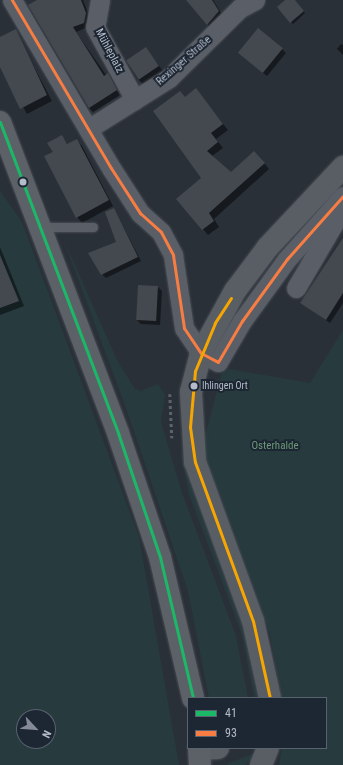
<!DOCTYPE html>
<html>
<head>
<meta charset="utf-8">
<style>
	body { margin:0 }
	#map { position:relative; width:343px; height:765px; overflow:hidden; background:#2a3038; font-family:"Roboto Condensed",sans-serif }
	div>[style] { position:absolute }
	.green>* { inset:0; background:#273a3e }
	.shadow>* { inset:0; background:#0007 }
	.building>* { inset:0; background:#444950; transform-origin:0 0 }
	.path>* { height:2.5px; margin-top:-1.25px; transform-origin:0; background:repeating-linear-gradient(90deg,#5d636a 0 3px,transparent 0 6px) }
	.roads { filter:drop-shadow(0 0 1px #484c53) drop-shadow(0 0 1px #484c53) }
	.lane>* { height:9px; margin:-4.5px; padding:0 4.5px; transform-origin:4.5px; border-radius:4.5px; background:#5a5e66 }
	.street>* { height:19px; margin:-9.5px; padding:0 9.5px; transform-origin:9.5px; border-radius:9.5px; background:#5a5e66 }
	.secondary>* { height:22px; margin:-11px; padding:0 11px; transform-origin:11px; border-radius:11px; background:#595d64 }
	.primary>* { height:22px; margin:-11px; padding:0 11px; transform-origin:11px; border-radius:11px; background:#5c6168 }
	.bus-1>* { height:3px; margin:-1.5px; padding:0 1.5px; transform-origin:1.5px; border-radius:1.5px; background:#1ab867 }
	.bus-2>* { height:3px; margin:-1.5px; padding:0 1.5px; transform-origin:1.5px; border-radius:1.5px; background:#f77d43 }
	.bus-3>* { height:3px; margin:-1.5px; padding:0 1.5px; transform-origin:1.5px; border-radius:1.5px; background:#f7a600 }
	.dots>* { width:11px; height:11px; translate:-50% -50%; box-sizing:border-box; border:2px solid #1d2633; border-radius:50% }
	span { translate:-50% -50%; white-space:nowrap; text-align:center; line-height:1.15; -webkit-text-stroke:4px #1d2633; paint-order:stroke }
	.bus-label { font-size:10px; color:#b4bcc9 }
	.left { translate:0 -50%; text-align:left }
	.street-label { font-size:11px; color:#b4bcc9 }
	.park-label { font-size:11px; color:#6b9a76 }
	.legend { position:absolute; left:187px; top:697px; width:140px; height:52px; box-sizing:border-box; background:#1d2633; border:1px solid #59626f; margin:0; padding:5px 7px; list-style:none; font-size:12px; color:#b4bcc9 }
	.legend li { display:flex; align-items:center; gap:8px; height:20px }
	.legend b { width:20px; border:1px solid #59626f }
	.north { position:absolute; left:16px; top:709px; width:40px; height:40px; box-sizing:border-box; background:#1d2633; border:1px solid #59626f; border-radius:50%; rotate:116deg; font-size:11px; font-weight:700; line-height:16px; text-align:center; color:#b4bcc9 }
	.north::after { content:''; display:block; margin:auto; width:14px; height:18px; background:#848b96; clip-path:polygon(50% 0,100% 100%,50% 72%,0 100%) }
</style>
</head>
<body>
<div id="map">
	<div class="green">
		<div style="clip-path:polygon(evenodd,0 191px,22px 222px,139px 537px,179px 765px,0 765px,0 191px,24px 717px,48px 717px,48px 741px,24px 741px,24px 717px)"></div>
		<div style="clip-path:polygon(63px 238px,117px 360px,135px 389px,141px 391px,158px 384px,165px 395px,161px 422px,182px 493px,236px 636px,248px 698px,209px 698px,188px 591px,126px 408px)"></div>
		<div style="clip-path:polygon(343px 330px,343px 765px,279px 765px,282px 748px,326px 748px,326px 698px,281px 698px,270px 634px,215px 494px,203px 444px,223px 368px,310px 383px)"></div>
		<div style="clip-path:polygon(179px 448px,243px 614px,259px 698px,254px 698px,242px 635px,189px 494px)"></div>
		<div style="clip-path:polygon(255px 753px,246px 765px,227px 765px,229px 763px)"></div>
	</div>
	<div class="shadow">
		<div style="clip-path:polygon(39px 0,83px 0,90px 18px,88px 27px,76px 32px,120px 95px,93px 112px,89px 108px)"></div>
		<div style="clip-path:polygon(187px 0,213px 0,223px 16px,211px 29px)"></div>
		<div style="clip-path:polygon(286px 0,294px 0,305px 13px,293px 24px,278px 7px)"></div>
		<div style="clip-path:polygon(15px 31px,52px 101px,27px 114px,0 65px,0 38px)"></div>
		<div style="clip-path:polygon(341px 44px,343px 45px,343px 55px,337px 49px)"></div>
		<div style="clip-path:polygon(146px 49px,163px 71px,143px 84px,139px 80px)"></div>
		<div style="clip-path:polygon(282px 49px,286px 53px,267px 76px,243px 56px)"></div>
		<div style="clip-path:polygon(196px 90px,228px 130px,216px 139px,223px 148px,212px 156px,231px 174px,260px 158px,269px 169px,214px 219px,219px 227px,208px 235px,203px 229px,202px 178px,185px 98px)"></div>
		<div style="clip-path:polygon(62px 137px,68px 145px,76px 140px,82px 146px,113px 206px,82px 223px,77px 217px,54px 152px)"></div>
		<div style="clip-path:polygon(114px 209px,141px 261px,106px 278px,102px 274px,117px 243px)"></div>
		<div style="clip-path:polygon(343px 241px,343px 303px,330px 323px,302px 303px)"></div>
		<div style="clip-path:polygon(0 247px,24px 306px,0 315px)"></div>
		<div style="clip-path:polygon(139px 286px,158px 287px,162px 291px,160px 325px,141px 324px,137px 320px)"></div>
	</div>
	<div class="building">
		<div style="clip-path:polygon(37px 0,81px 0,86px 13px,84px 23px,73px 27px,104px 76px,108px 73px,117px 90px,89px 108px,28px 5px)"></div>
		<div style="clip-path:polygon(186px 0,212px 0,219px 11px,207px 25px)"></div>
		<div style="clip-path:polygon(285px 0,295px 0,304px 11px,290px 23px,277px 7px)"></div>
		<div style="left:258px;top:28px;width:32px;height:32px;rotate:39deg"></div>
		<div style="clip-path:polygon(16px 29px,47px 95px,20px 109px,0 67px,0 37px)"></div>
		<div style="left:146px;top:47px;width:23px;height:24px;rotate:56deg"></div>
		<div style="clip-path:polygon(196px 88px,223px 124px,211px 133px,218px 142px,207px 151px,231px 172px,254px 151px,265px 163px,209px 213px,214px 221px,202px 230px,176px 199px,201px 178px,153px 111px,180px 91px,185px 97px)"></div>
		<div style="clip-path:polygon(62px 135px,67px 144px,77px 139px,109px 200px,76px 218px,44px 156px,53px 152px,47px 143px)"></div>
		<div style="clip-path:polygon(114px 208px,138px 257px,101px 275px,88px 253px,116px 242px,105px 212px)"></div>
		<div style="clip-path:polygon(343px 238px,343px 293px,326px 320px,300px 303px)"></div>
		<div style="clip-path:polygon(0 255px,19px 301px,0 308px)"></div>
		<div style="left:138px;top:285px;width:20px;height:35px;rotate:3deg"></div>
	</div>
	<div class="path">
		<div style="left:170px;top:394px;width:44px;rotate:87.4deg"></div>
	</div>
	<div class="roads">
		<div class="lane">
			<div style="left:41px;top:227px;width:52px"></div>
		</div>
		<div class="street">
			<div style="left:12px;top:0;width:195px;rotate:59.5deg"></div>
			<div style="left:111px;top:168px;width:54px;rotate:57.2deg"></div>
			<div style="left:140px;top:213px;width:28px;rotate:42deg"></div>
			<div style="left:161px;top:232px;width:26px;rotate:62deg"></div>
			<div style="left:173px;top:255px;width:74px;rotate:81.4deg"></div>
			<div style="left:184px;top:328px;width:30px;rotate:56deg"></div>
			<div style="left:201px;top:353px;width:19px;rotate:28deg"></div>
			<div style="left:218px;top:362px;width:48px;rotate:-59.7deg"></div>
			<div style="left:242px;top:321px;width:77px;rotate:-54deg"></div>
			<div style="left:287px;top:259px;width:84px;rotate:-48.4deg"></div>
			<div style="left:100px;top:0;width:27px;rotate:100deg"></div>
			<div style="left:95px;top:27px;width:83px;rotate:61.3deg"></div>
			<div style="left:88px;top:129px;width:96px;rotate:-32.2deg"></div>
			<div style="left:169px;top:78px;width:100px;rotate:-44.6deg"></div>
			<div style="left:240px;top:8px;width:17px;rotate:-28deg"></div>
			<div style="left:296px;top:288px;width:93px;rotate:-59.6deg"></div>
		</div>
		<div class="secondary">
			<div style="left:270px;top:698px;width:79px;rotate:-102.4deg"></div>
			<div style="left:253px;top:621px;width:169px;rotate:-110deg"></div>
			<div style="left:195px;top:462px;width:70px;rotate:-93.3deg"></div>
			<div style="left:191px;top:392px;width:40px;rotate:-75.6deg"></div>
			<div style="left:201px;top:353px;width:71px;rotate:-61.3deg"></div>
			<div style="left:235px;top:291px;width:55px;rotate:-53.1deg"></div>
			<div style="left:268px;top:247px;width:110px;rotate:-46.8deg"></div>
			<div style="left:199px;top:749px;width:19px;rotate:-3deg"></div>
			<div style="left:261px;top:765px;width:18px;rotate:-68deg"></div>
		</div>
		<div class="primary">
			<div style="left:0;top:122px;width:333px;rotate:69.2deg"></div>
			<div style="left:118px;top:433px;width:131px;rotate:71.3deg"></div>
			<div style="left:160px;top:557px;width:145px;rotate:76.8deg"></div>
			<div style="left:199px;top:748px;width:17px;rotate:87deg"></div>
		</div>
	</div>
	<div class="bus-1">
		<div style="left:0;top:122px;width:333px;rotate:69.2deg"></div>
		<div style="left:118px;top:433px;width:131px;rotate:71.3deg"></div>
		<div style="left:160px;top:557px;width:145px;rotate:76.8deg"></div>
	</div>
	<div class="bus-2">
		<div style="left:12px;top:0;width:195px;rotate:59.5deg"></div>
		<div style="left:111px;top:168px;width:54px;rotate:57.2deg"></div>
		<div style="left:140px;top:213px;width:28px;rotate:42deg"></div>
		<div style="left:161px;top:232px;width:26px;rotate:62deg"></div>
		<div style="left:173px;top:255px;width:74px;rotate:81.4deg"></div>
		<div style="left:184px;top:328px;width:30px;rotate:56deg"></div>
		<div style="left:201px;top:353px;width:19px;rotate:28deg"></div>
		<div style="left:218px;top:362px;width:48px;rotate:-59.7deg"></div>
		<div style="left:242px;top:321px;width:77px;rotate:-54deg"></div>
		<div style="left:287px;top:259px;width:84px;rotate:-48.4deg"></div>
	</div>
	<div class="bus-3">
		<div style="left:231px;top:298px;width:30px;rotate:123deg"></div>
		<div style="left:215px;top:323px;width:52px;rotate:112.6deg"></div>
		<div style="left:195px;top:371px;width:56px;rotate:95.1deg"></div>
		<div style="left:190px;top:427px;width:35px;rotate:82deg"></div>
		<div style="left:195px;top:462px;width:169px;rotate:70deg"></div>
		<div style="left:253px;top:621px;width:79px;rotate:77.6deg"></div>
	</div>
	<div class="dots">
		<div style="left:23px;top:182px;background:#b4bcc9"></div>
		<div style="left:194px;top:386px;background:#b4bcc9"></div>
	</div>
	<div class="bus-label">
		<span class="left" style="left:202px;top:386px">Ihlingen Ort</span>
	</div>
	<div class="street-label">
		<span style="left:109px;top:51px;rotate:62deg">Mühleplatz</span>
		<span style="left:184px;top:61px;rotate:-41deg">Rexinger Straße</span>
	</div>
	<div class="park-label">
		<span style="left:275px;top:446px">Osterhalde</span>
	</div>
	<ul class="legend">
	<li><b style="height:5px;background:#1ab867"></b>41</li>
	<li><b style="height:5px;background:#f77d43"></b>93</li>
	</ul>
	<div class="north">N</div>
</div>
</body>
</html>
